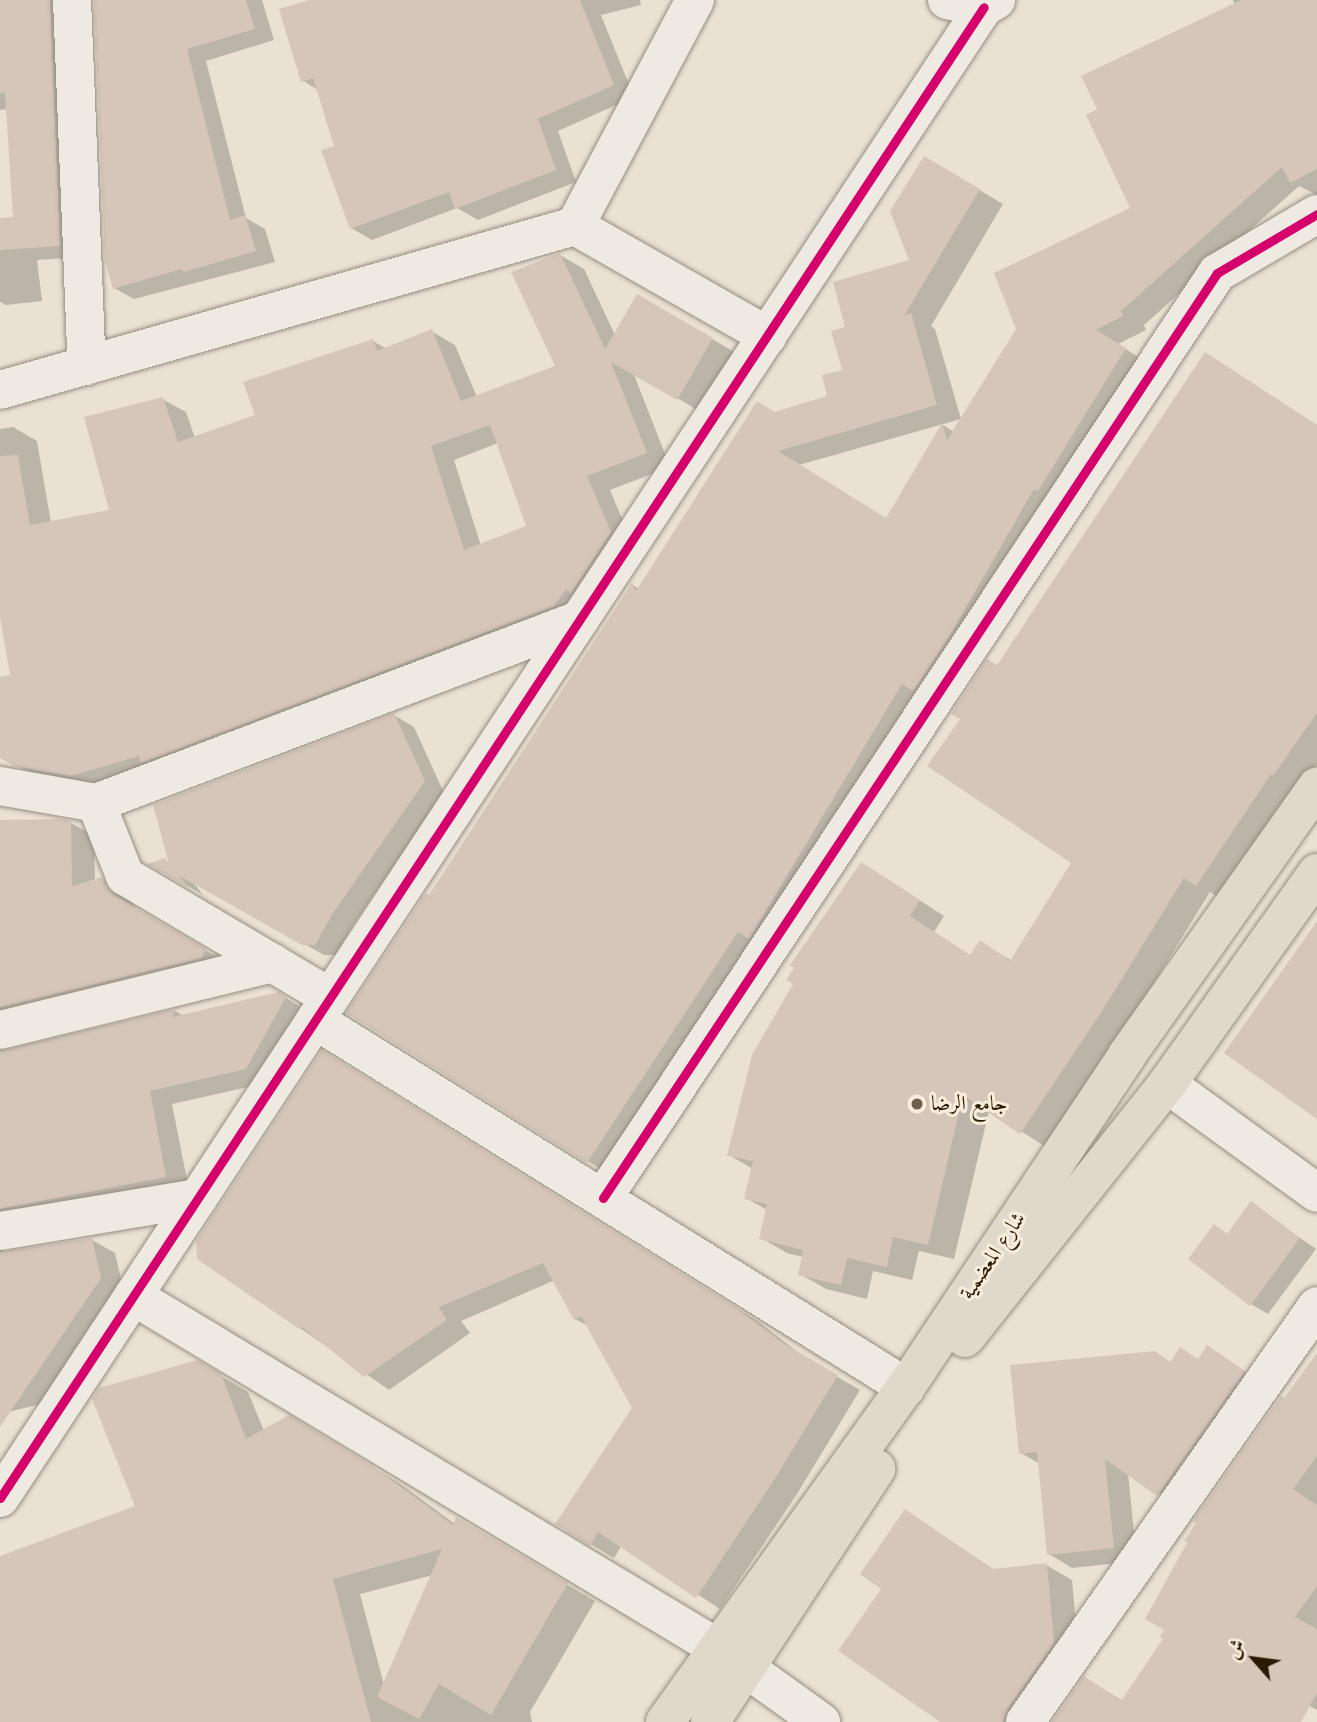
<!DOCTYPE html>
<html>
<head>
<meta charset="utf-8">
<style>
	body { margin:0 }
	#map { position:relative; width:1317px; height:1722px; overflow:hidden; background:#eae1d2; font-family:Cardo,Amiri,serif }
	div>[style] { position:absolute }
	.shadow>* { inset:0; background:#0003 }
	.building>* { inset:0; background:#d6c6b9 }
	.roads { filter:drop-shadow(0 0 2px #958e82) drop-shadow(0 0 2px #958e82) }
	.street>* { height:38px; margin:-19px; padding:0 19px; transform-origin:19px; border-radius:19px; background:#eeeae1 }
	.primary>* { height:38px; margin:-19px; padding:0 19px; transform-origin:19px; border-radius:19px; background:#e1d8cc }
	.cycleway>* { height:9px; margin:-4.5px; padding:0 4.5px; transform-origin:4.5px; border-radius:4.5px; background:#d6006c }
	.dots>* { width:19px; height:19px; translate:-50% -50%; box-sizing:border-box; border:4px solid #f8eddb; border-radius:50% }
	span { translate:-50% -50%; white-space:nowrap; text-align:center; line-height:1.15; -webkit-text-stroke:6px #f8eddb; paint-order:stroke }
	.poi-label { font-size:21px; color:#2a1a03 }
	.left { translate:0 -50%; text-align:left }
	.street-label { font-size:21px; color:#2a1a03 }
	.north { position:absolute; left:1219px; top:1624px; width:70px; height:70px; -webkit-text-stroke:5px #f8eddb; paint-order:stroke; rotate:298deg; font-size:19px; font-weight:700; line-height:28px; text-align:center; color:#2a1a03 }
	.north::after { content:''; display:block; margin:auto; width:24px; height:32px; background:#2a1a03; clip-path:polygon(50% 0,100% 100%,50% 72%,0 100%) }
</style>
</head>
<body>
<div id="map">
	<div class="shadow">
		<div style="clip-path:polygon(0 0,74px 0,80px 257px,37px 260px,42px 301px,6px 305px,0 302px,0 220px,15px 218px,8px 109px,0 110px)"></div>
		<div style="clip-path:polygon(96px 0,262px 0,274px 40px,206px 61px,246px 218px,265px 229px,275px 262px,134px 299px,114px 288px)"></div>
		<div style="clip-path:polygon(315px 0,640px 0,641px 5px,601px 15px,634px 97px,558px 131px,576px 182px,478px 220px,457px 208px,372px 240px,351px 228px,336px 147px,318px 90px,302px 80px)"></div>
		<div style="clip-path:polygon(1233px 0,1317px 0,1317px 195px,1299px 186px,1144px 325px,1146px 330px,1118px 344px,1149px 364px,612px 1176px,348px 1013px,429px 897px,633px 585px,639px 589px,775px 413px,830px 398px,844px 371px,848px 328px,911px 261px,949px 172px,1003px 204px,931px 326px,935px 329px,961px 419px,799px 465px,887px 520px,943px 425px,954px 432px,1132px 209px,1099px 110px,1235px 5px)"></div>
		<div style="clip-path:polygon(evenodd,560px 255px,584px 269px,615px 335px,638px 296px,736px 353px,701px 412px,633px 372px,670px 467px,610px 490px,634px 547px,596px 605px,96px 789px,40px 779px,0 756px,0 679px,12px 677px,0 607px,0 429px,13px 427px,37px 441px,51px 523px,111px 512px,162px 399px,186px 412px,195px 438px,257px 416px,373px 341px,387px 349px,431px 331px,455px 345px,477px 397px,557px 367px,560px 255px,498px 443px,529px 527px,481px 546px,454px 460px,498px 443px)"></div>
		<div style="clip-path:polygon(1317px 424px,1317px 765px,1223px 900px,1210px 892px,1129px 1023px,1046px 1147px,989px 1111px,954px 1259px,919px 1251px,912px 1280px,873px 1271px,867px 1299px,826px 1289px,800px 1274px,803px 1257px,787px 1253px,761px 1238px,767px 1210px,746px 1198px,753px 1169px,729px 1155px,887px 879px,944px 916px,934px 932px,971px 956px,980px 942px,1012px 961px,1073px 862px,998px 667px)"></div>
		<div style="clip-path:polygon(394px 715px,414px 727px,444px 793px,353px 925px,336px 955px,324px 955px,193px 882px,203px 895px,151px 864px,164px 860px,171px 864px)"></div>
		<div style="clip-path:polygon(0 822px,71px 823px,94px 836px,95px 881px,102px 879px,125px 893px,138px 911px,229px 964px,2px 1038px,2px 1051px,5px 1053px,175px 1011px,184px 1016px,279px 994px,309px 1012px,270px 1082px,172px 1104px,189px 1190px,3px 1238px,3px 1252px,92px 1240px,115px 1253px,124px 1292px,49px 1402px,0 1414px)"></div>
		<div style="clip-path:polygon(346px 1066px,756px 1320px,807px 1359px,860px 1390px,797px 1494px,720px 1609px,622px 1545px,614px 1558px,557px 1524px,634px 1408px,590px 1327px,575px 1319px,555px 1280px,461px 1321px,470px 1333px,389px 1390px,300px 1328px)"></div>
		<div style="clip-path:polygon(1252px 1204px,1316px 1249px,1268px 1314px,1251px 1304px,1214px 1226px,1228px 1235px)"></div>
		<div style="clip-path:polygon(1208px 1347px,1267px 1386px,1182px 1508px,1128px 1473px,1137px 1561px,1072px 1568px,1049px 1554px,1040px 1464px,1021px 1453px,1154px 1353px,1172px 1363px,1181px 1349px,1199px 1360px)"></div>
		<div style="clip-path:polygon(1317px 1355px,1317px 1710px,1308px 1705px,1297px 1722px,1052px 1722px,1085px 1678px,1123px 1701px,1166px 1639px,1189px 1542px,1186px 1541px)"></div>
		<div style="clip-path:polygon(evenodd,197px 1362px,248px 1392px,264px 1431px,317px 1434px,399px 1483px,455px 1524px,457px 1520px,595px 1601px,530px 1712px,532px 1722px,0 1722px,0 1558px,137px 1507px,197px 1362px,433px 1575px,384px 1685px,360px 1594px,433px 1575px)"></div>
		<div style="clip-path:polygon(906px 1511px,996px 1571px,1046px 1565px,1072px 1580px,1079px 1658px,1034px 1722px,943px 1722px,884px 1588px)"></div>
	</div>
	<div class="building">
		<div style="clip-path:polygon(0 0,50px 0,60px 246px,0 250px,0 218px,13px 217px,5px 93px,0 93px)"></div>
		<div style="clip-path:polygon(94px 0,246px 0,255px 29px,187px 49px,230px 220px,245px 215px,256px 251px,184px 272px,181px 269px,113px 289px,105px 261px)"></div>
		<div style="clip-path:polygon(309px 0,580px 0,614px 85px,538px 119px,556px 170px,455px 209px,449px 192px,350px 229px,321px 150px,334px 146px,313px 78px,301px 82px,279px 9px)"></div>
		<div style="clip-path:polygon(1241px 0,1317px 0,1317px 169px,1290px 183px,1282px 167px,1121px 311px,1123px 316px,1096px 330px,1126px 348px,1038px 491px,1034px 489px,950px 635px,913px 691px,902px 684px,749px 939px,738px 932px,587px 1163px,346px 1013px,426px 893px,429px 895px,632px 583px,636px 591px,757px 401px,774px 412px,827px 396px,822px 375px,842px 370px,831px 331px,845px 327px,833px 282px,909px 260px,890px 211px,924px 156px,980px 189px,904px 316px,911px 313px,937px 405px,778px 451px,886px 518px,942px 423px,947px 440px,1016px 329px,994px 273px,1130px 208px,1086px 115px,1097px 109px,1081px 76px)"></div>
		<div style="clip-path:polygon(evenodd,560px 253px,605px 349px,637px 294px,713px 338px,677px 400px,611px 362px,647px 453px,587px 476px,611px 532px,571px 593px,566px 589px,554px 606px,141px 763px,139px 756px,71px 776px,14px 766px,0 758px,0 677px,10px 675px,0 617px,0 456px,18px 455px,30px 525px,109px 510px,84px 417px,163px 397px,178px 442px,255px 415px,243px 382px,373px 339px,377px 351px,432px 329px,461px 401px,555px 366px,511px 272px,560px 253px,490px 425px,526px 526px,464px 550px,431px 446px,490px 425px)"></div>
		<div style="clip-path:polygon(1205px 352px,1317px 425px,1317px 713px,1273px 776px,1271px 774px,1196px 886px,1184px 878px,1104px 1008px,1020px 1134px,963px 1095px,928px 1245px,893px 1237px,887px 1267px,847px 1258px,841px 1285px,798px 1275px,803px 1250px,759px 1239px,767px 1204px,744px 1199px,753px 1161px,727px 1156px,752px 1055px,793px 984px,786px 980px,794px 968px,790px 965px,861px 862px,920px 900px,910px 916px,970px 955px,980px 940px,1010px 961px,1071px 863px,927px 766px,960px 719px,951px 714px,987px 659px,997px 665px)"></div>
		<div style="clip-path:polygon(394px 713px,425px 781px,333px 913px,315px 945px,302px 945px,178px 875px,189px 888px,147px 864px,165px 858px,169px 864px,153px 805px)"></div>
		<div style="clip-path:polygon(62px 819px,71px 821px,72px 886px,102px 877px,114px 895px,206px 949px,202px 958px,0 1007px,0 820px)"></div>
		<div style="clip-path:polygon(1317px 921px,1317px 1119px,1224px 1053px)"></div>
		<div style="clip-path:polygon(279px 992px,286px 997px,246px 1069px,150px 1091px,166px 1177px,0 1209px,0 1051px,176px 1009px,172px 1017px)"></div>
		<div style="clip-path:polygon(322px 1050px,732px 1305px,783px 1343px,838px 1375px,774px 1480px,696px 1598px,598px 1532px,590px 1546px,555px 1524px,632px 1408px,581px 1316px,574px 1320px,543px 1263px,439px 1307px,447px 1320px,364px 1377px,302px 1327px,299px 1329px,197px 1259px,196px 1241px)"></div>
		<div style="clip-path:polygon(1251px 1201px,1300px 1238px,1250px 1306px,1188px 1259px,1214px 1224px,1227px 1234px)"></div>
		<div style="clip-path:polygon(92px 1238px,101px 1278px,0 1427px,0 1252px)"></div>
		<div style="clip-path:polygon(1207px 1345px,1245px 1371px,1157px 1496px,1105px 1459px,1114px 1548px,1047px 1555px,1037px 1452px,1019px 1454px,1010px 1365px,1155px 1351px,1170px 1362px,1180px 1347px,1198px 1359px)"></div>
		<div style="clip-path:polygon(1317px 1353px,1317px 1456px,1293px 1489px,1317px 1505px,1317px 1586px,1295px 1617px,1317px 1629px,1317px 1693px,1301px 1722px,1052px 1722px,1084px 1676px,1121px 1701px,1163px 1639px,1160px 1637px,1164px 1630px,1145px 1619px,1188px 1541px,1184px 1541px,1196px 1523px,1193px 1521px,1281px 1396px,1284px 1398px)"></div>
		<div style="clip-path:polygon(197px 1360px,221px 1374px,246px 1439px,289px 1415px,371px 1465px,453px 1525px,456px 1517px,568px 1583px,491px 1715px,439px 1684px,419px 1719px,377px 1697px,442px 1549px,333px 1579px,371px 1722px,0 1722px,0 1556px,135px 1506px,92px 1399px,99px 1388px)"></div>
		<div style="clip-path:polygon(905px 1509px,992px 1569px,1047px 1563px,1054px 1643px,1007px 1709px,1003px 1722px,940px 1722px,838px 1651px,881px 1589px,860px 1574px)"></div>
	</div>
	<div class="roads">
		<div class="street">
			<div style="left:72px;top:0;width:366px;rotate:87.7deg"></div>
			<div style="left:695px;top:0;width:256px;rotate:118deg"></div>
			<div style="left:575px;top:226px;width:222px;rotate:29.7deg"></div>
			<div style="left:947px;top:0;width:38px;rotate:11deg"></div>
			<div style="left:984px;top:7px;width:14px;rotate:-30deg"></div>
			<div style="left:0;top:390px;width:598px;rotate:-15.92deg"></div>
			<div style="left:0;top:786px;width:97px;rotate:10deg"></div>
			<div style="left:96px;top:803px;width:517px;rotate:-20.75deg"></div>
			<div style="left:96px;top:803px;width:79px;rotate:68.3deg"></div>
			<div style="left:125px;top:876px;width:238px;rotate:30.6deg"></div>
			<div style="left:315px;top:1020px;width:696px;rotate:31.84deg"></div>
			<div style="left:0;top:1030px;width:281px;rotate:-13.8deg"></div>
			<div style="left:1167px;top:1084px;width:185px;rotate:36deg"></div>
			<div style="left:603px;top:1198px;width:1110px;rotate:-56.42deg"></div>
			<div style="left:1217px;top:273px;width:116px;rotate:-30.5deg"></div>
			<div style="left:0;top:1231px;width:201px;rotate:-9.5deg"></div>
			<div style="left:133px;top:1296px;width:683px;rotate:31.04deg"></div>
			<div style="left:718px;top:1648px;width:127px;rotate:35.7deg"></div>
			<div style="left:0;top:1498px;width:1786px;rotate:-56.58deg"></div>
			<div style="left:1025px;top:1722px;width:508px;rotate:-54.93deg"></div>
		</div>
		<div class="primary">
			<div style="left:965px;top:1338px;width:325px;rotate:-51.5deg"></div>
			<div style="left:1167px;top:1084px;width:259px;rotate:-54.6deg"></div>
			<div style="left:665px;top:1722px;width:413px;rotate:-54.3deg"></div>
			<div style="left:906px;top:1387px;width:399px;rotate:-56.3deg"></div>
			<div style="left:1127px;top:1055px;width:329px;rotate:-54.7deg"></div>
			<div style="left:710px;top:1722px;width:303px;rotate:-56.7deg"></div>
		</div>
	</div>
	<div class="cycleway">
		<div style="left:603px;top:1198px;width:1110px;rotate:-56.42deg"></div>
		<div style="left:1217px;top:273px;width:116px;rotate:-30.5deg"></div>
		<div style="left:0;top:1498px;width:1786px;rotate:-56.58deg"></div>
	</div>
	<div class="dots">
		<div style="left:917px;top:1104px;background:#6d604b"></div>
	</div>
	<div class="poi-label">
		<span class="left" style="left:931px;top:1104px">جامع الرضا</span>
	</div>
	<div class="street-label">
		<span style="left:993px;top:1256px;rotate:-56deg">شارع المعضمية</span>
	</div>
	<div class="north">ش</div>
</div>
</body>
</html>
